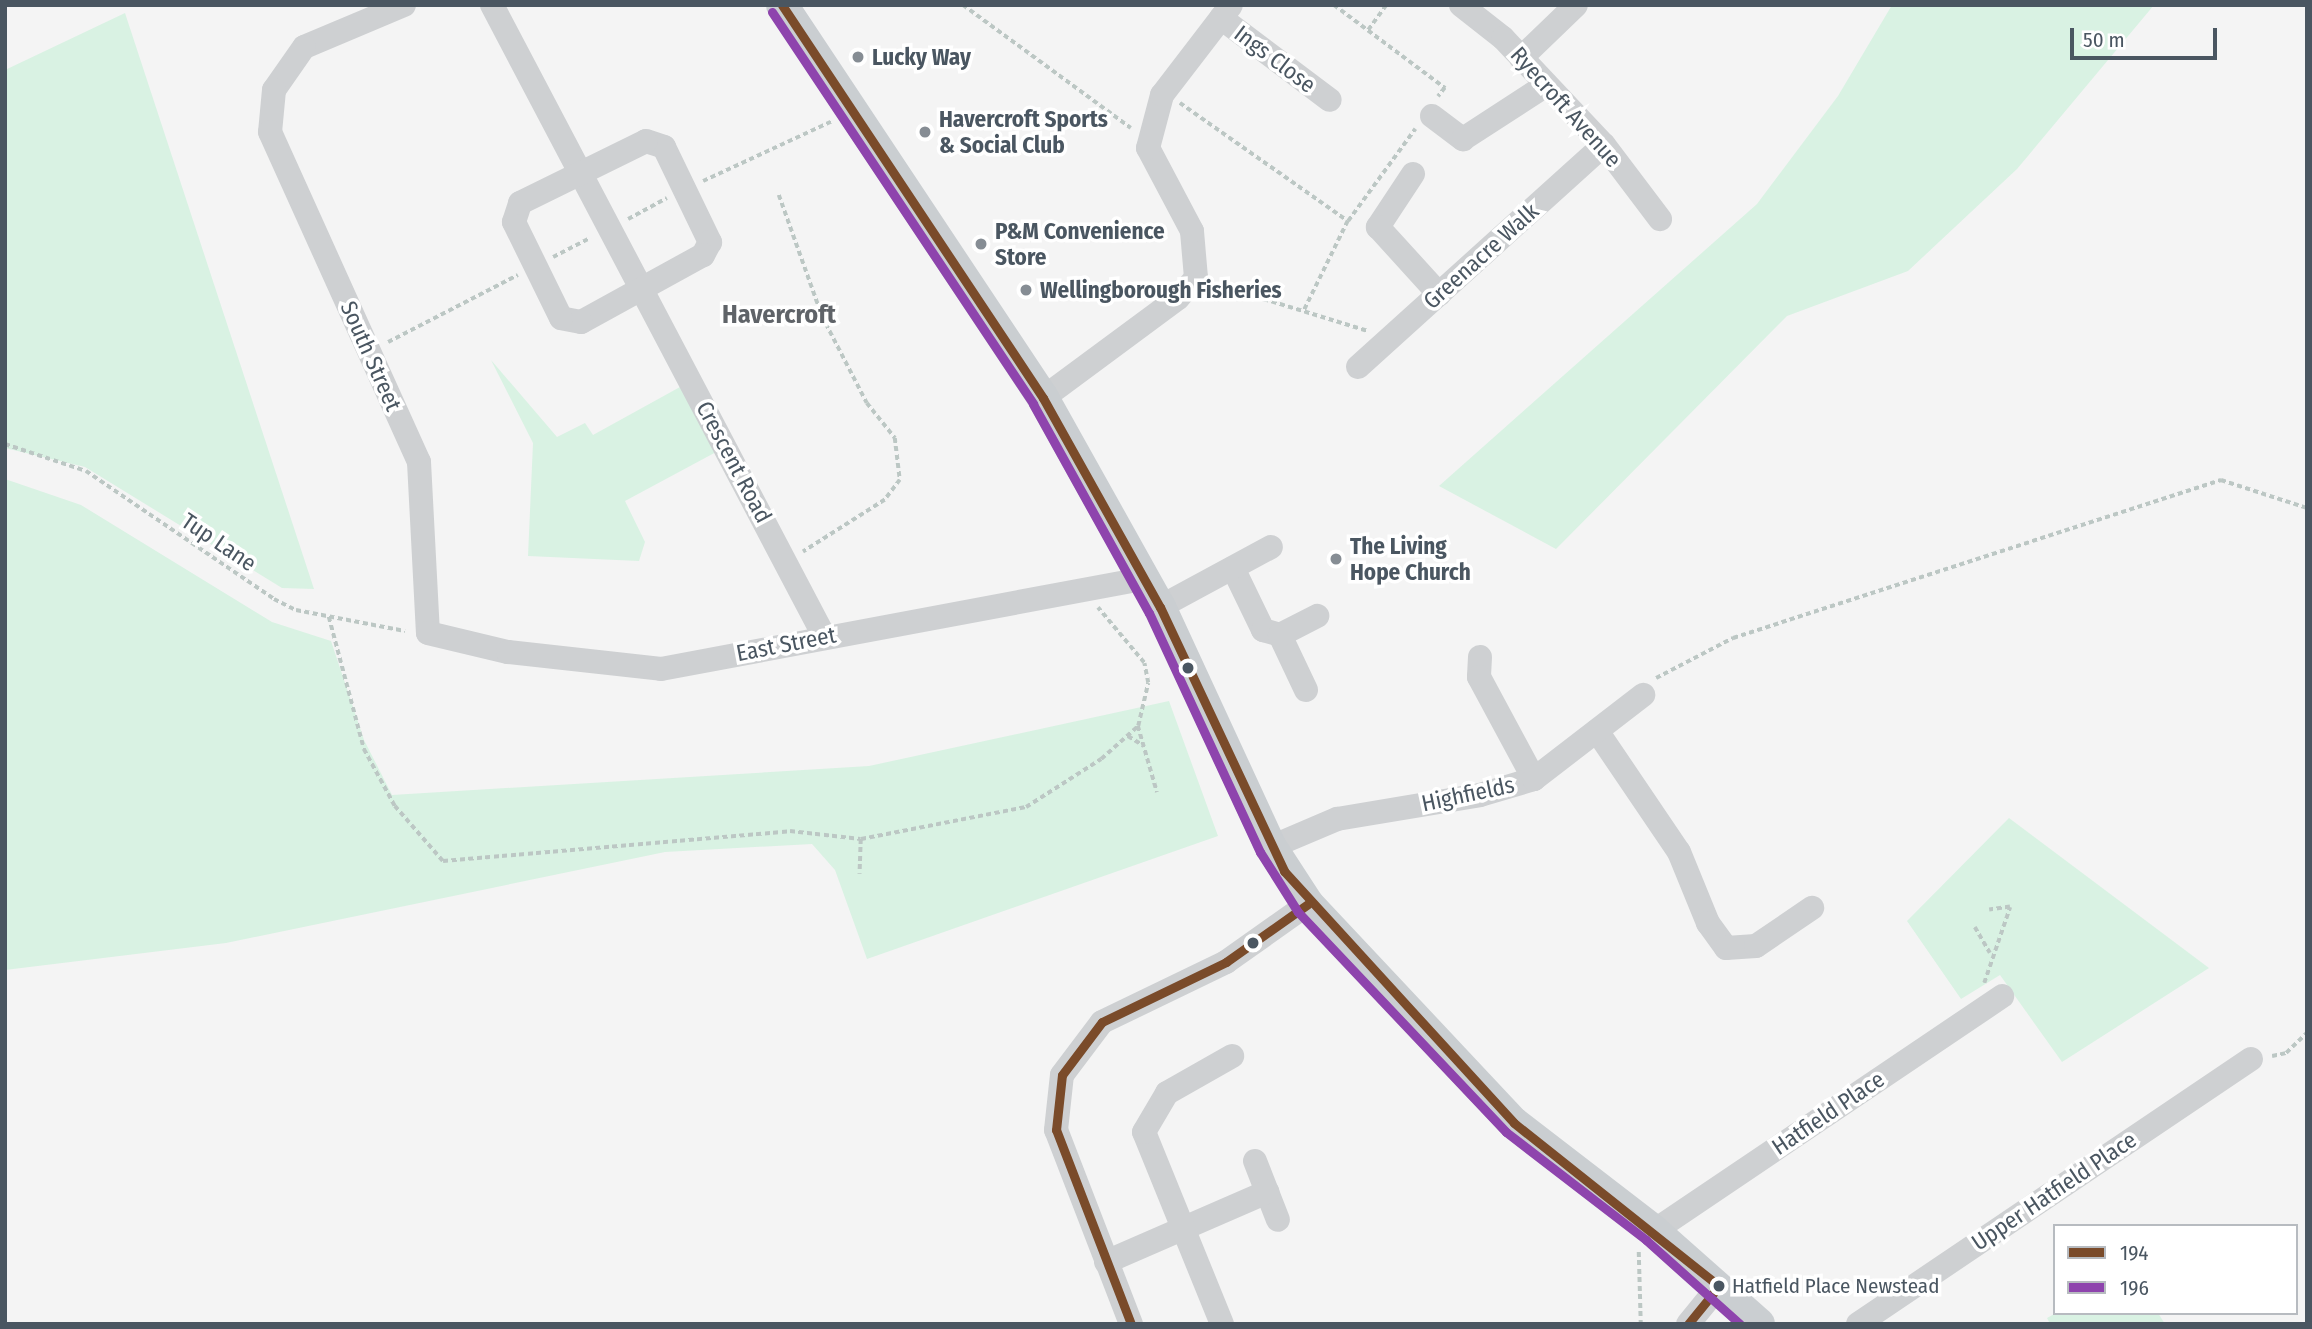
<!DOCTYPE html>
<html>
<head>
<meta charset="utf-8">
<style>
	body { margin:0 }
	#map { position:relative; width:2312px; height:1329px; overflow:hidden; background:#f4f4f4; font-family:"Fira Sans Condensed",sans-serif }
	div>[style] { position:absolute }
	.green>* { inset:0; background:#d9f2e3 }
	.path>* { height:3.5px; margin-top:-1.75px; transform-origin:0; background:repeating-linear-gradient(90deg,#bcc7c4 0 5px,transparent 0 8.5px) }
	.minor>* { height:24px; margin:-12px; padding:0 12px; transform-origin:12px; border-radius:12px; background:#ced0d2 }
	.major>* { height:32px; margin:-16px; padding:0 16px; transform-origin:16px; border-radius:16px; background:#caced1 }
	.bus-1>* { height:9px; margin:-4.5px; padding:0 4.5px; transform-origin:4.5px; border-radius:4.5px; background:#7a4b2a }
	.bus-2>* { height:9px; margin:-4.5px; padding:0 4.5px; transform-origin:4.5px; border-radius:4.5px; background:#8e44ad }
	.dots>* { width:19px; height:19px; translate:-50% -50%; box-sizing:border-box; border:4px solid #fff; border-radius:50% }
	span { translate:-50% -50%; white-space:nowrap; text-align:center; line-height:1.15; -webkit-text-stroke:7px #fff; paint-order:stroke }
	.bus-label { font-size:21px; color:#4a5661 }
	.left { translate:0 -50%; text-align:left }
	.poi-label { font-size:23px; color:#4a5661; font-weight:700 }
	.street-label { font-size:23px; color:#4a5661 }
	.quarter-label { font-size:26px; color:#5f6368; font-weight:700 }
	.frame { position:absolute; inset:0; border:7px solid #4a5661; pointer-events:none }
	.legend { position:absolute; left:2053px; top:1224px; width:245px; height:91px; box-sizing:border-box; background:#fff; border:2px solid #b7bbc0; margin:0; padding:9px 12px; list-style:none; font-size:21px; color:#4a5661 }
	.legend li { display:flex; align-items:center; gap:14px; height:35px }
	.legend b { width:35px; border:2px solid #b7bbc0 }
	.scale { position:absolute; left:2070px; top:28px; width:147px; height:32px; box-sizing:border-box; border:4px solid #4a5661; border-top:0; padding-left:9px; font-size:21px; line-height:24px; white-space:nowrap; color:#4a5661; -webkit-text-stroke:5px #fff; paint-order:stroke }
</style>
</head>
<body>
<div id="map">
	<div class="green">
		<div style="clip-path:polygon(1892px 5px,2154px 5px,2017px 169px,1908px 271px,1787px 316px,1556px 549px,1439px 486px,1757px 204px,1838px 96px)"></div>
		<div style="clip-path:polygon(125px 13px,314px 589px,282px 588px,85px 467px,5px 448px,5px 70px)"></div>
		<div style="clip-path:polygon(491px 360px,557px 437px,585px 423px,593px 435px,680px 387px,718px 451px,625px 501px,645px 542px,639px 561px,528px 556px,533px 443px)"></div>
		<div style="clip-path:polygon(5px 479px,81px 505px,272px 622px,331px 641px,364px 740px,392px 795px,869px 766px,1169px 701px,1218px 836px,867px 959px,835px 870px,812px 844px,665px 852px,226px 943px,5px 970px)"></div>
		<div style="clip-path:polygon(2009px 818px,2209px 968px,2062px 1062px,2000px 975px,1961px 999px,1907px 921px)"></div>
		<div style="clip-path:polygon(2056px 1313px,2158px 1313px,2165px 1324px,2050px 1324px,2047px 1318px)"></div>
	</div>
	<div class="path">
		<div style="left:963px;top:5px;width:208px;rotate:36.2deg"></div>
		<div style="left:1334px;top:5px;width:139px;rotate:36.8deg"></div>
		<div style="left:1445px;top:88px;width:11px;rotate:128deg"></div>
		<div style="left:1368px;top:30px;width:31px;rotate:-54deg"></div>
		<div style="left:1180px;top:103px;width:205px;rotate:35.1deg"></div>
		<div style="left:1348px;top:221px;width:100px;rotate:116.1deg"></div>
		<div style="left:703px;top:181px;width:142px;rotate:-24.9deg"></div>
		<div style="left:779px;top:195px;width:128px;rotate:70.4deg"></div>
		<div style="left:822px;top:316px;width:98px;rotate:62.7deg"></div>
		<div style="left:867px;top:403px;width:45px;rotate:51.3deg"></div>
		<div style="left:895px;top:438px;width:42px;rotate:83.2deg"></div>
		<div style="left:900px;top:480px;width:25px;rotate:127deg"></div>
		<div style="left:885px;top:500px;width:97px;rotate:147.6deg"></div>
		<div style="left:628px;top:219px;width:44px;rotate:-28.3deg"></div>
		<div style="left:1348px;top:221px;width:114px;rotate:-53.9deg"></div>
		<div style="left:553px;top:257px;width:42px;rotate:-27.2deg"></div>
		<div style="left:1215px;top:284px;width:160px;rotate:17.1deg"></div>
		<div style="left:388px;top:342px;width:146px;rotate:-27.3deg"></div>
		<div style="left:5px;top:444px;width:85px;rotate:18.4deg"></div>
		<div style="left:86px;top:471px;width:227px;rotate:34.2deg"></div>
		<div style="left:274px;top:599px;width:25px;rotate:27deg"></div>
		<div style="left:296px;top:610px;width:111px;rotate:10.9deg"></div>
		<div style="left:329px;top:617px;width:137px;rotate:75.1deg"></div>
		<div style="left:364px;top:749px;width:65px;rotate:61.5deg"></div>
		<div style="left:395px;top:806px;width:73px;rotate:48.9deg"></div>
		<div style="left:443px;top:861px;width:348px;rotate:-4.9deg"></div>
		<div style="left:790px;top:831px;width:71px;rotate:6.4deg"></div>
		<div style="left:861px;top:839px;width:35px;rotate:92deg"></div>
		<div style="left:1656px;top:678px;width:87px;rotate:-27.5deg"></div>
		<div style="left:1733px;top:638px;width:513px;rotate:-17.94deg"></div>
		<div style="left:2221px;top:480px;width:90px;rotate:18deg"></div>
		<div style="left:1138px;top:726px;width:69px;rotate:73.9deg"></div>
		<div style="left:1128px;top:736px;width:19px;rotate:32deg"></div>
		<div style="left:861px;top:839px;width:168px;rotate:-11deg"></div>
		<div style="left:1026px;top:807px;width:89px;rotate:-32.6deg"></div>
		<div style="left:1101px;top:759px;width:50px;rotate:-41.7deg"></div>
		<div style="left:1138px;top:726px;width:44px;rotate:-76.9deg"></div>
		<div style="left:1148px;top:683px;width:20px;rotate:-101deg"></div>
		<div style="left:1144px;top:663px;width:72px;rotate:-129.9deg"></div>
		<div style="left:1975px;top:927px;width:30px;rotate:60deg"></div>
		<div style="left:1984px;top:983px;width:80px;rotate:-71.1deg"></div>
		<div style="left:2010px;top:907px;width:21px;rotate:172deg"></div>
		<div style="left:2272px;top:1056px;width:14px;rotate:-12deg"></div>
		<div style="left:2286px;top:1053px;width:29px;rotate:-44deg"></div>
		<div style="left:1639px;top:1252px;width:72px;rotate:88.4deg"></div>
	</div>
	<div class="minor">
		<div style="left:404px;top:5px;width:108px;rotate:157.2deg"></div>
		<div style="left:304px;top:47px;width:52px;rotate:124.9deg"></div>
		<div style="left:274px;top:90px;width:42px;rotate:95.4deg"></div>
		<div style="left:270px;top:132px;width:362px;rotate:65.7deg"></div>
		<div style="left:419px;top:462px;width:171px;rotate:87deg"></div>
		<div style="left:428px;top:633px;width:82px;rotate:13.4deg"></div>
		<div style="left:508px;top:652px;width:154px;rotate:6.3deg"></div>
		<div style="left:661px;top:669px;width:491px;rotate:-10.6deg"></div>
		<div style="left:492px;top:5px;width:713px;rotate:62.25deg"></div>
		<div style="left:1461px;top:5px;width:53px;rotate:38.2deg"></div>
		<div style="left:1503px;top:38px;width:147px;rotate:46.7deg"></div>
		<div style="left:1604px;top:145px;width:93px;rotate:52.9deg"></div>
		<div style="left:1221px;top:18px;width:136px;rotate:37deg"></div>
		<div style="left:1521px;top:58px;width:76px;rotate:-43.9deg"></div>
		<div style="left:1432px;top:116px;width:39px;rotate:37deg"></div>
		<div style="left:1463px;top:139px;width:99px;rotate:-33deg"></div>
		<div style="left:646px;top:141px;width:19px;rotate:18deg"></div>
		<div style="left:664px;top:147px;width:106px;rotate:64.2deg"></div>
		<div style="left:710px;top:242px;width:15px;rotate:118deg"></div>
		<div style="left:703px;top:255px;width:139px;rotate:151.2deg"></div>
		<div style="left:581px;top:322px;width:20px;rotate:-169deg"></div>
		<div style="left:561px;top:318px;width:107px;rotate:-116.1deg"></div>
		<div style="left:514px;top:222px;width:20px;rotate:-72deg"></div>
		<div style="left:520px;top:203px;width:140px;rotate:-26.2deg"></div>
		<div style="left:1413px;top:174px;width:64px;rotate:123.4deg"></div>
		<div style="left:1378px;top:227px;width:91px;rotate:47.7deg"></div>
		<div style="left:1358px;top:367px;width:331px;rotate:-42.1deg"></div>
		<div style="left:1043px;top:398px;width:168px;rotate:-36.5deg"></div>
		<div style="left:1178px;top:298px;width:27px;rotate:-48deg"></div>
		<div style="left:1196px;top:278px;width:47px;rotate:-94.9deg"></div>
		<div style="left:1192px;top:231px;width:94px;rotate:-117.9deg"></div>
		<div style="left:1148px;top:148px;width:55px;rotate:-75.2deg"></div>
		<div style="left:1162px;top:95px;width:113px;rotate:-52.5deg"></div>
		<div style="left:1233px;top:568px;width:69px;rotate:64.2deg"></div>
		<div style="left:1263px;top:630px;width:18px;rotate:16deg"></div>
		<div style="left:1160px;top:607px;width:126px;rotate:-28.4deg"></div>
		<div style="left:1480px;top:657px;width:20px;rotate:93deg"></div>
		<div style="left:1479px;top:677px;width:116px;rotate:61.7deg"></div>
		<div style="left:1306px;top:690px;width:61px;rotate:-115.3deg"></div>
		<div style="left:1280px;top:635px;width:42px;rotate:-27.2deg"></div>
		<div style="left:1597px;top:731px;width:146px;rotate:55.9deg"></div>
		<div style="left:1679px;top:852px;width:77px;rotate:67.8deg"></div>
		<div style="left:1708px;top:923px;width:31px;rotate:54deg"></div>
		<div style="left:1726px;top:948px;width:30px;rotate:-4deg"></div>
		<div style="left:1756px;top:946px;width:68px;rotate:-34.2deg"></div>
		<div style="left:1271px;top:847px;width:72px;rotate:-23deg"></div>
		<div style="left:1337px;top:819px;width:145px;rotate:-9.5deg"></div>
		<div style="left:1480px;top:795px;width:56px;rotate:-16.5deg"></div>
		<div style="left:1534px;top:779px;width:138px;rotate:-37.6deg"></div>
		<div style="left:1255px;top:1161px;width:63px;rotate:68.7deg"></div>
		<div style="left:1654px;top:1231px;width:420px;rotate:-34deg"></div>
		<div style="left:1106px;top:1262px;width:176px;rotate:-23.5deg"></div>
		<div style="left:1131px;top:1324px;width:208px;rotate:-111.1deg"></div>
		<div style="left:1056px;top:1130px;width:55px;rotate:-83.8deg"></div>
		<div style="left:1062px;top:1075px;width:66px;rotate:-53deg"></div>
		<div style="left:1102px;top:1022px;width:138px;rotate:-25.8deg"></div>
		<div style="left:1226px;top:962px;width:100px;rotate:-35.3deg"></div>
		<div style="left:1222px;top:1324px;width:207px;rotate:-112.1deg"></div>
		<div style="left:1144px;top:1132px;width:45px;rotate:-59.5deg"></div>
		<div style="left:1167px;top:1093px;width:75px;rotate:-29.6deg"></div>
		<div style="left:1688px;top:1324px;width:49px;rotate:-50.8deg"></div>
		<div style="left:1858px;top:1324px;width:474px;rotate:-34deg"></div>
	</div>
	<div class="major">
		<div style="left:782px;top:5px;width:472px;rotate:56.4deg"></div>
		<div style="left:1043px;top:398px;width:240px;rotate:60.8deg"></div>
		<div style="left:1160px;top:607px;width:264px;rotate:65.2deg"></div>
		<div style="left:1271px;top:847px;width:68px;rotate:57deg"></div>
		<div style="left:1308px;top:904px;width:301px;rotate:46.8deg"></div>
		<div style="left:1514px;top:1123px;width:177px;rotate:37.6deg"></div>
		<div style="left:1654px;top:1231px;width:140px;rotate:41.5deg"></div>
	</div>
	<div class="bus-1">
		<div style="left:782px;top:5px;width:472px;rotate:56.4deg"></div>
		<div style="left:1043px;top:398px;width:240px;rotate:60.8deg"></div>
		<div style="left:1160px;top:607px;width:292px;rotate:64.8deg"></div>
		<div style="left:1284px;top:871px;width:341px;rotate:47.6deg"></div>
		<div style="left:1514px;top:1123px;width:262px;rotate:38.5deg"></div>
		<div style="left:1719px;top:1286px;width:49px;rotate:129.2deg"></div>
		<div style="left:1131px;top:1324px;width:208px;rotate:-111.1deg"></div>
		<div style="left:1056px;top:1130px;width:55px;rotate:-83.8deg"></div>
		<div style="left:1062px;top:1075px;width:66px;rotate:-53deg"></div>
		<div style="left:1102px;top:1022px;width:138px;rotate:-25.8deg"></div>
		<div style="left:1226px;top:962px;width:100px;rotate:-35.3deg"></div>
	</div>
	<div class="bus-2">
		<div style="left:772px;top:12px;width:471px;rotate:56.3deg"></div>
		<div style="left:1033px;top:404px;width:239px;rotate:61deg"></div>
		<div style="left:1149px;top:613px;width:264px;rotate:65.1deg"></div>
		<div style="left:1260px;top:852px;width:71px;rotate:57.7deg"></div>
		<div style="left:1298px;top:912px;width:303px;rotate:46.6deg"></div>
		<div style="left:1506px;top:1132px;width:177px;rotate:37.6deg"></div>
		<div style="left:1646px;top:1240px;width:126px;rotate:41.8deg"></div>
	</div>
	<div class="dots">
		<div style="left:858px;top:57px;background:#868d94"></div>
		<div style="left:925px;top:132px;background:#868d94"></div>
		<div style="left:981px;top:244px;background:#868d94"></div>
		<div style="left:1026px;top:290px;background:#868d94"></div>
		<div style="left:1336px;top:559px;background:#868d94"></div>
		<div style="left:1188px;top:668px;background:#4a5661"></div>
		<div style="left:1253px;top:943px;background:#4a5661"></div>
		<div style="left:1719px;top:1286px;background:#4a5661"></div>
	</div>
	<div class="bus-label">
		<span class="left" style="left:1732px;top:1286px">Hatfield Place Newstead</span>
	</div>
	<div class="poi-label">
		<span class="left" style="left:872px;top:57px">Lucky Way</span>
		<span class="left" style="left:939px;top:132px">Havercroft Sports<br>&amp; Social Club</span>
		<span class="left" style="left:995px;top:244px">P&amp;M Convenience<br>Store</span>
		<span class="left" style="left:1040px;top:290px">Wellingborough Fisheries</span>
		<span class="left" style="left:1350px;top:559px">The Living<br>Hope Church</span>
	</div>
	<div class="street-label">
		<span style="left:1275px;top:59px;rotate:37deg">Ings Close</span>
		<span style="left:1566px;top:107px;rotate:48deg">Ryecroft Avenue</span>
		<span style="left:1481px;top:256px;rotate:-42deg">Greenacre Walk</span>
		<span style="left:371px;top:356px;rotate:66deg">South Street</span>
		<span style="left:734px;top:462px;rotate:62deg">Crescent Road</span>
		<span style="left:219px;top:542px;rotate:34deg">Tup Lane</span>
		<span style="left:786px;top:644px;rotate:-11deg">East Street</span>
		<span style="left:1468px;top:794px;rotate:-12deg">Highfields</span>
		<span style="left:1828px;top:1113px;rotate:-34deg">Hatfield Place</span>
		<span style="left:2054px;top:1191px;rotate:-34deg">Upper Hatfield Place</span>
	</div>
	<div class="quarter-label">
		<span style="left:779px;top:315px">Havercroft</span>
	</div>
	<div class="frame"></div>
	<ul class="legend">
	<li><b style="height:9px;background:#7a4b2a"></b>194</li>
	<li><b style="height:9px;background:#8e44ad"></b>196</li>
	</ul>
	<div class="scale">50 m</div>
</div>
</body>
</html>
